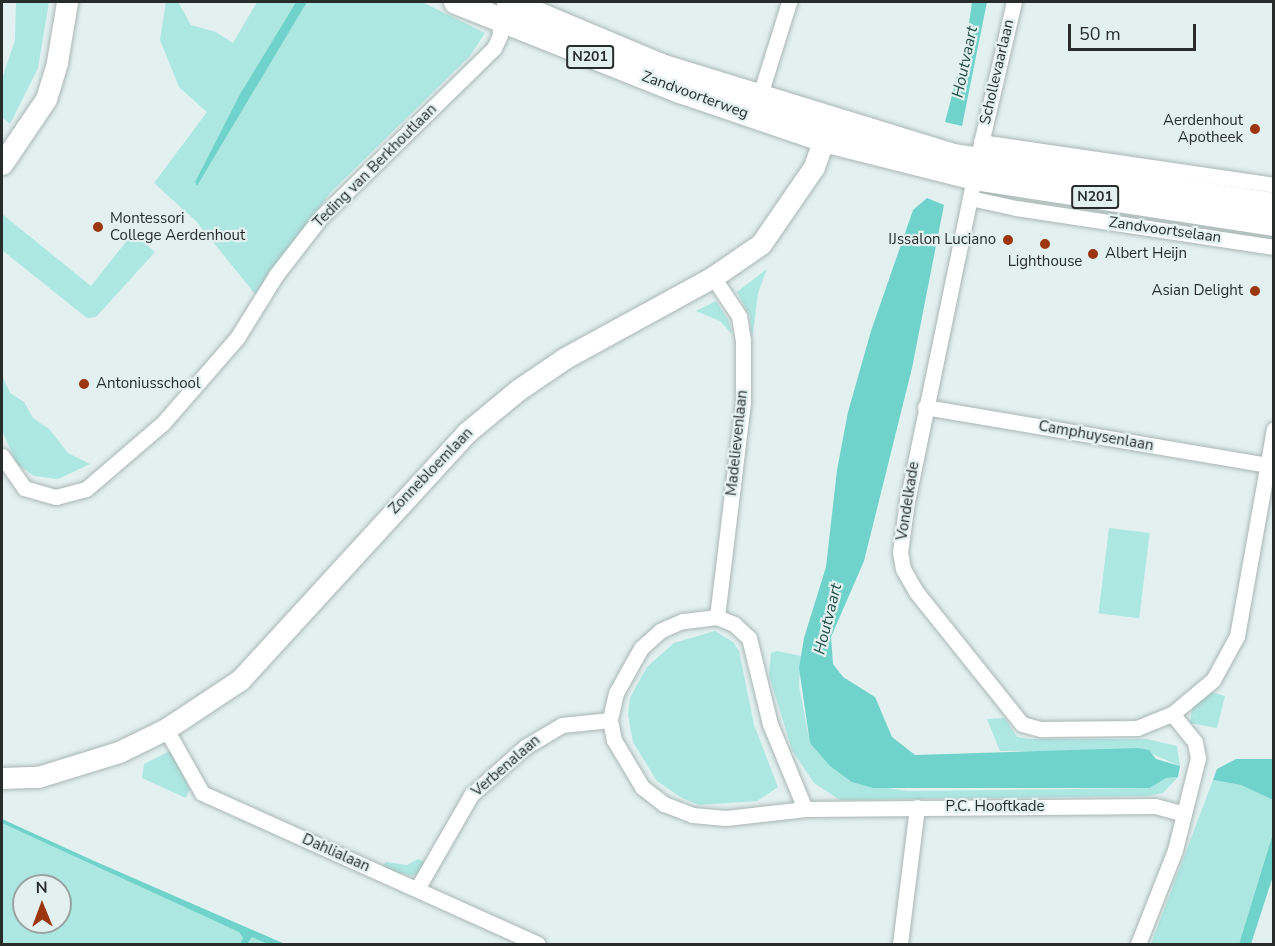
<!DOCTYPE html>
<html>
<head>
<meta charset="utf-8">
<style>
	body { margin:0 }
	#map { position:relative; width:1275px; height:946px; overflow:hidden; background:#e2f0ef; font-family:"Nunito Sans",sans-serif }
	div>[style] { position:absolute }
	.green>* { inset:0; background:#ade7e2; transform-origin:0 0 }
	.water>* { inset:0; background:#70d3cb }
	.roads { filter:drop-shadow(0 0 2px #a9b6b4) drop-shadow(0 0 2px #a9b6b4) }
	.street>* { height:15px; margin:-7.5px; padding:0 7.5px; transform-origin:7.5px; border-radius:7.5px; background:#fff }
	.secondary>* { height:21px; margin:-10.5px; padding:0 10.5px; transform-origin:10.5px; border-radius:10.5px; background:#fff }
	.primary>* { height:24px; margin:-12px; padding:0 12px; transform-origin:12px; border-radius:12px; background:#fff }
	.dots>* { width:16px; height:16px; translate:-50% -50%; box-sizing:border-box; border:3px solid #e2f0ef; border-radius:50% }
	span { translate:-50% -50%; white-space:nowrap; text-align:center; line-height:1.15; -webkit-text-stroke:4.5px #e2f0ef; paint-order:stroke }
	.shield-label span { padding:2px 4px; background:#e2f0ef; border:2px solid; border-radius:4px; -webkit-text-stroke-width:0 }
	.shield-label { font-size:14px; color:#282d2c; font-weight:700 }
	.street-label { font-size:15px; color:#282d2c }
	.poi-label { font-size:15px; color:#282d2c }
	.right { translate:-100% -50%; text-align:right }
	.left { translate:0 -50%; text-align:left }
	.water-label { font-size:16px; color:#1f4c48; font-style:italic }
	.frame { position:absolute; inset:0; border:3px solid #282d2c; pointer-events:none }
	.north { position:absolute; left:12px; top:874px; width:60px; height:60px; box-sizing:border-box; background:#e2f0ef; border:2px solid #98a2a1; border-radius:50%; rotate:359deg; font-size:16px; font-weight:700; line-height:24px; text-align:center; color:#282d2c }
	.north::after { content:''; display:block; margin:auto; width:21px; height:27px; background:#9c360f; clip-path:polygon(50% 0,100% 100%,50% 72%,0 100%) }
	.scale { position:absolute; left:1068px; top:24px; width:128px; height:27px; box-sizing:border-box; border:3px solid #282d2c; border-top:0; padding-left:8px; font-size:18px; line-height:21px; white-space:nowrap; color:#282d2c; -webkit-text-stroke:4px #e2f0ef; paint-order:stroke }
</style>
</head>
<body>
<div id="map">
	<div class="green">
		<div style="clip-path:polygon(16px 2px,49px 2px,38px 68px,10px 124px,2px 117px,2px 79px,15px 40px)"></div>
		<div style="clip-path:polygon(166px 2px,178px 2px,191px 25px,216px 32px,233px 43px,257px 2px,296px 2px,240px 94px,195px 182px,197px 186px,307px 2px,422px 2px,485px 33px,470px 56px,330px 193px,255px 294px,196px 221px,154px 183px,207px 112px,179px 87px,160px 40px)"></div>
		<div style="clip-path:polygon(2px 214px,91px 286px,133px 233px,155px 252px,96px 317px,87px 318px,2px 250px)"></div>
		<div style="clip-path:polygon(767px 269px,758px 293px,752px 341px,750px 316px,737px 292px)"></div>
		<div style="clip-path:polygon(716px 301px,729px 321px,732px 334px,720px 321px,696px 311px)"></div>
		<div style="clip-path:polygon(2px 375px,10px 393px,24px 402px,33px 418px,49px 429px,68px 453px,90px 464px,58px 479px,34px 476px,17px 464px,2px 431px)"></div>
		<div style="left:1109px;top:528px;width:41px;height:86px;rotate:7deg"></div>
		<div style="clip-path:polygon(715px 631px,733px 642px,739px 651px,754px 725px,778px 787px,757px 801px,699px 805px,682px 798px,657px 781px,633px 742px,628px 715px,630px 698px,647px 667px,674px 643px)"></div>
		<div style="clip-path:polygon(777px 651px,801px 656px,799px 686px,810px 743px,859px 784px,908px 791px,1150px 788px,1166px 778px,1178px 777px,1163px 793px,1147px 796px,840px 800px,814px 783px,792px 750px,769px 675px,771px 653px)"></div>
		<div style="clip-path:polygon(1212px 692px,1225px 696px,1217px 728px,1190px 723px,1192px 708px)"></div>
		<div style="clip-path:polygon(1005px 718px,1017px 737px,1029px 739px,1147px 739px,1177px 746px,1180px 766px,1148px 752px,1000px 751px,987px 719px)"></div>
		<div style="clip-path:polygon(170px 751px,190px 789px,186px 798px,142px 778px,144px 764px)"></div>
		<div style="clip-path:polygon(1213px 780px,1241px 785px,1273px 800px,1273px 832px,1239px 944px,1151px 944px)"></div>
		<div style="clip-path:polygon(evenodd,2px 823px,273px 944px,2px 944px,2px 823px,24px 886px,60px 886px,60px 922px,24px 922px,24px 886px)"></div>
		<div style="clip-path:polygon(418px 859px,425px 862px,419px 873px,412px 876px,380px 868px,386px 862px,407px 865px)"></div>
	</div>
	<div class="water">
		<div style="clip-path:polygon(296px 2px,307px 2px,197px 186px,195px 182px,240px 94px)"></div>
		<div style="clip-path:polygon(972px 2px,987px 2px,962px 126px,945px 122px,967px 38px)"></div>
		<div style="clip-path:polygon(927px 198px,944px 205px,912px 368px,864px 561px,831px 637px,833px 664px,843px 677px,875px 697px,892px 737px,915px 755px,1138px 748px,1149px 750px,1156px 759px,1180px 766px,1178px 777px,1166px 778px,1150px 788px,873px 788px,852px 782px,830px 766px,810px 743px,799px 668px,804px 638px,826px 567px,837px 470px,848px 412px,871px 331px,913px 210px)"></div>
		<div style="clip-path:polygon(1236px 759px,1273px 759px,1273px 800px,1241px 785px,1213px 780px,1217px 769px)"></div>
		<div style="clip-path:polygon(2px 819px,92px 860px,285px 944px,268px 944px,252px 937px,247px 944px,240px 944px,243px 938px,239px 932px,2px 823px)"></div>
		<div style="clip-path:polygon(1273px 833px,1273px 876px,1251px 944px,1239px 944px)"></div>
	</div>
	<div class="roads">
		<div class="street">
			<div style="left:759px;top:98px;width:101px;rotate:-72.6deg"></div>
			<div style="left:981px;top:142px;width:296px;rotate:8.3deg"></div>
			<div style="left:979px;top:152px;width:154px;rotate:-76.9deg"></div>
			<div style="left:974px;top:178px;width:330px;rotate:101.7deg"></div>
			<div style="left:907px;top:501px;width:51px;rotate:97.8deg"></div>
			<div style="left:900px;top:552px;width:17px;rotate:80deg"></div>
			<div style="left:903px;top:569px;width:28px;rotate:60deg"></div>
			<div style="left:917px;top:593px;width:168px;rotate:51.3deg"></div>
			<div style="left:1022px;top:724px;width:20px;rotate:15deg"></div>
			<div style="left:1041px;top:729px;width:96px;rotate:-0.6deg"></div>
			<div style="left:1137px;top:728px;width:38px;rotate:-22deg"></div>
			<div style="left:1172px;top:714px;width:53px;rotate:-39.7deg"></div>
			<div style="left:1213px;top:680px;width:50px;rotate:-61.4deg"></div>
			<div style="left:1237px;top:636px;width:210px;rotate:-79.9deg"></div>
			<div style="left:970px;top:198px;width:47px;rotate:12.3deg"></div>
			<div style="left:1016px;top:208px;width:261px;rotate:8.6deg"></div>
			<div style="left:713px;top:277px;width:47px;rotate:56.3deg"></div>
			<div style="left:739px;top:316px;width:25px;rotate:81deg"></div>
			<div style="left:743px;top:341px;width:61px;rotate:90deg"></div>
			<div style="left:743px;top:402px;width:217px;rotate:96.9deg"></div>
			<div style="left:925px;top:407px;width:347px;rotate:9.6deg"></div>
			<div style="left:2px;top:456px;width:39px;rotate:55deg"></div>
			<div style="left:24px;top:488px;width:33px;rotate:16deg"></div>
			<div style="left:56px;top:497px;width:31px;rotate:-15deg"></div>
			<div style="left:86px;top:489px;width:101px;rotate:-40.6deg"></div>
			<div style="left:163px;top:423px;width:113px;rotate:-49deg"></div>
			<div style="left:237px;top:338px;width:74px;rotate:-58.2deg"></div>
			<div style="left:276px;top:275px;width:73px;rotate:-52.2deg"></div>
			<div style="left:321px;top:217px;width:242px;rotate:-44.3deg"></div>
			<div style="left:494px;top:48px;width:14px;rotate:-65deg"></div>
			<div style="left:500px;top:35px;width:22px;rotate:-93deg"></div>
			<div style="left:166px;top:729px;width:73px;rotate:60.6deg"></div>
			<div style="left:202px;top:793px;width:368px;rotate:24.2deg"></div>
			<div style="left:805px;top:809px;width:92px;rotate:-112.4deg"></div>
			<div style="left:770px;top:724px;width:89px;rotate:-103.7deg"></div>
			<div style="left:749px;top:638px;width:21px;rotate:-137deg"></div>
			<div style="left:734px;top:624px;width:18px;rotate:-158deg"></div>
			<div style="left:717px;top:617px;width:35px;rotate:173deg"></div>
			<div style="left:682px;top:621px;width:24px;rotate:156deg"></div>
			<div style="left:660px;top:631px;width:25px;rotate:138deg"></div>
			<div style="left:641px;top:648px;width:51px;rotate:119.1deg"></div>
			<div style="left:616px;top:693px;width:28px;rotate:103deg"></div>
			<div style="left:610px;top:720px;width:20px;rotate:79deg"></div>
			<div style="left:614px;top:740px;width:55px;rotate:59.2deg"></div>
			<div style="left:642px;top:787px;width:28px;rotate:38deg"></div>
			<div style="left:664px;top:804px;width:30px;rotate:21deg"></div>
			<div style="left:692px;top:815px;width:34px;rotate:5deg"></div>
			<div style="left:726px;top:818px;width:80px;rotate:-6.5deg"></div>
			<div style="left:805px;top:809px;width:350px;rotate:-0.5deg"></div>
			<div style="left:1155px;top:806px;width:30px;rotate:15deg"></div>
			<div style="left:417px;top:889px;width:108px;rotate:-60.1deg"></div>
			<div style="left:471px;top:795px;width:72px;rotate:-41.6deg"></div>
			<div style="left:525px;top:747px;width:43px;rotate:-30.7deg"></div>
			<div style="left:562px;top:725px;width:48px;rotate:-5.9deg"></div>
			<div style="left:900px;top:944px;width:138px;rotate:-82.9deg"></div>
			<div style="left:1138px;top:944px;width:101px;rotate:-68.5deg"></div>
			<div style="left:1175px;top:850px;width:95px;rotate:-76deg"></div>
			<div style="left:1198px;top:758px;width:16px;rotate:-101deg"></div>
			<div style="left:1195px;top:742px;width:36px;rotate:-129deg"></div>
		</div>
		<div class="secondary">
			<div style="left:2px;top:164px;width:78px;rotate:-55.9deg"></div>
			<div style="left:46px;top:99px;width:39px;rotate:-73deg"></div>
			<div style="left:57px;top:62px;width:61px;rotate:-80.5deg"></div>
			<div style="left:2px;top:778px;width:36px;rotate:-2deg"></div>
			<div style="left:38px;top:777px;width:85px;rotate:-17.2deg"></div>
			<div style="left:119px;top:752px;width:52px;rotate:-26.1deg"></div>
			<div style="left:166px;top:729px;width:89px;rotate:-33.5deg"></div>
			<div style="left:240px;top:680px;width:335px;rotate:-47.5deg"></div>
			<div style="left:466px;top:433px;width:67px;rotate:-39.6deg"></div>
			<div style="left:518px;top:390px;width:57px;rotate:-34.2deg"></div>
			<div style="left:565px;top:358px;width:169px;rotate:-28.7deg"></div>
			<div style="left:713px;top:277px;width:58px;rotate:-34.5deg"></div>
			<div style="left:761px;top:244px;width:93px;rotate:-55.5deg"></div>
			<div style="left:814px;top:167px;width:46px;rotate:-70.8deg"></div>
		</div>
		<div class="primary">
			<div style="left:456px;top:2px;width:241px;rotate:21.7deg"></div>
			<div style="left:680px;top:91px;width:152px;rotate:18.8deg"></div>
			<div style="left:824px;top:140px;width:155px;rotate:14.2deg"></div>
			<div style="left:974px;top:178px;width:304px;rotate:8.7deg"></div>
			<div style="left:509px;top:2px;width:165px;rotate:22.8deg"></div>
			<div style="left:661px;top:66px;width:306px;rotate:17.1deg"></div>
			<div style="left:953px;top:156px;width:325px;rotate:8.7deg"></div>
		</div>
	</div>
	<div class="dots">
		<div style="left:1255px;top:129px;background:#9c360f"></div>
		<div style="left:98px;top:227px;background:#9c360f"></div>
		<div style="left:1008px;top:240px;background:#9c360f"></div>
		<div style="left:1045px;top:244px;background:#9c360f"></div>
		<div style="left:1093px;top:254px;background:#9c360f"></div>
		<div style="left:1255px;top:291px;background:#9c360f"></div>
		<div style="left:84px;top:384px;background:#9c360f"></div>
	</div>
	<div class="shield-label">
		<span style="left:590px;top:57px">N201</span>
		<span style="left:1095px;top:197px">N201</span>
	</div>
	<div class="street-label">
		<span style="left:997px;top:72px;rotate:-77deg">Schollevaarlaan</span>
		<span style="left:695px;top:95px;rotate:20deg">Zandvoorterweg</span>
		<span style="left:375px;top:166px;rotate:-45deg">Teding van Berkhoutlaan</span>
		<span style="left:1165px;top:230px;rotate:8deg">Zandvoortselaan</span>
		<span style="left:1096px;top:436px;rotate:10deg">Camphuysenlaan</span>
		<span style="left:737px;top:443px;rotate:-84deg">Madelievenlaan</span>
		<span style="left:431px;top:471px;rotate:-46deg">Zonnebloemlaan</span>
		<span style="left:908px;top:501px;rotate:-81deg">Vondelkade</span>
		<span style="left:506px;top:766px;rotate:-41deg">Verbenalaan</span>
		<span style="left:995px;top:807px">P.C. Hooftkade</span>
		<span style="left:336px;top:853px;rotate:24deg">Dahlialaan</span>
	</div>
	<div class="poi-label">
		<span class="right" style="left:1243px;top:129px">Aerdenhout<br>Apotheek</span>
		<span class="left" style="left:110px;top:227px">Montessori<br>College Aerdenhout</span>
		<span class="right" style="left:996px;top:240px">IJssalon Luciano</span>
		<span class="left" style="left:1105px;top:254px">Albert Heijn</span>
		<span style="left:1045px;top:262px">Lighthouse</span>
		<span class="right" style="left:1243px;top:291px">Asian Delight</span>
		<span class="left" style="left:96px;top:384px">Antoniusschool</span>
	</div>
	<div class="water-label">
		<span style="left:965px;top:62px;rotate:-78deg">Houtvaart</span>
		<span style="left:828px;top:619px;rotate:-76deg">Houtvaart</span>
	</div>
	<div class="frame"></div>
	<div class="north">N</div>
	<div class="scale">50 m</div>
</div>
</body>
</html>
